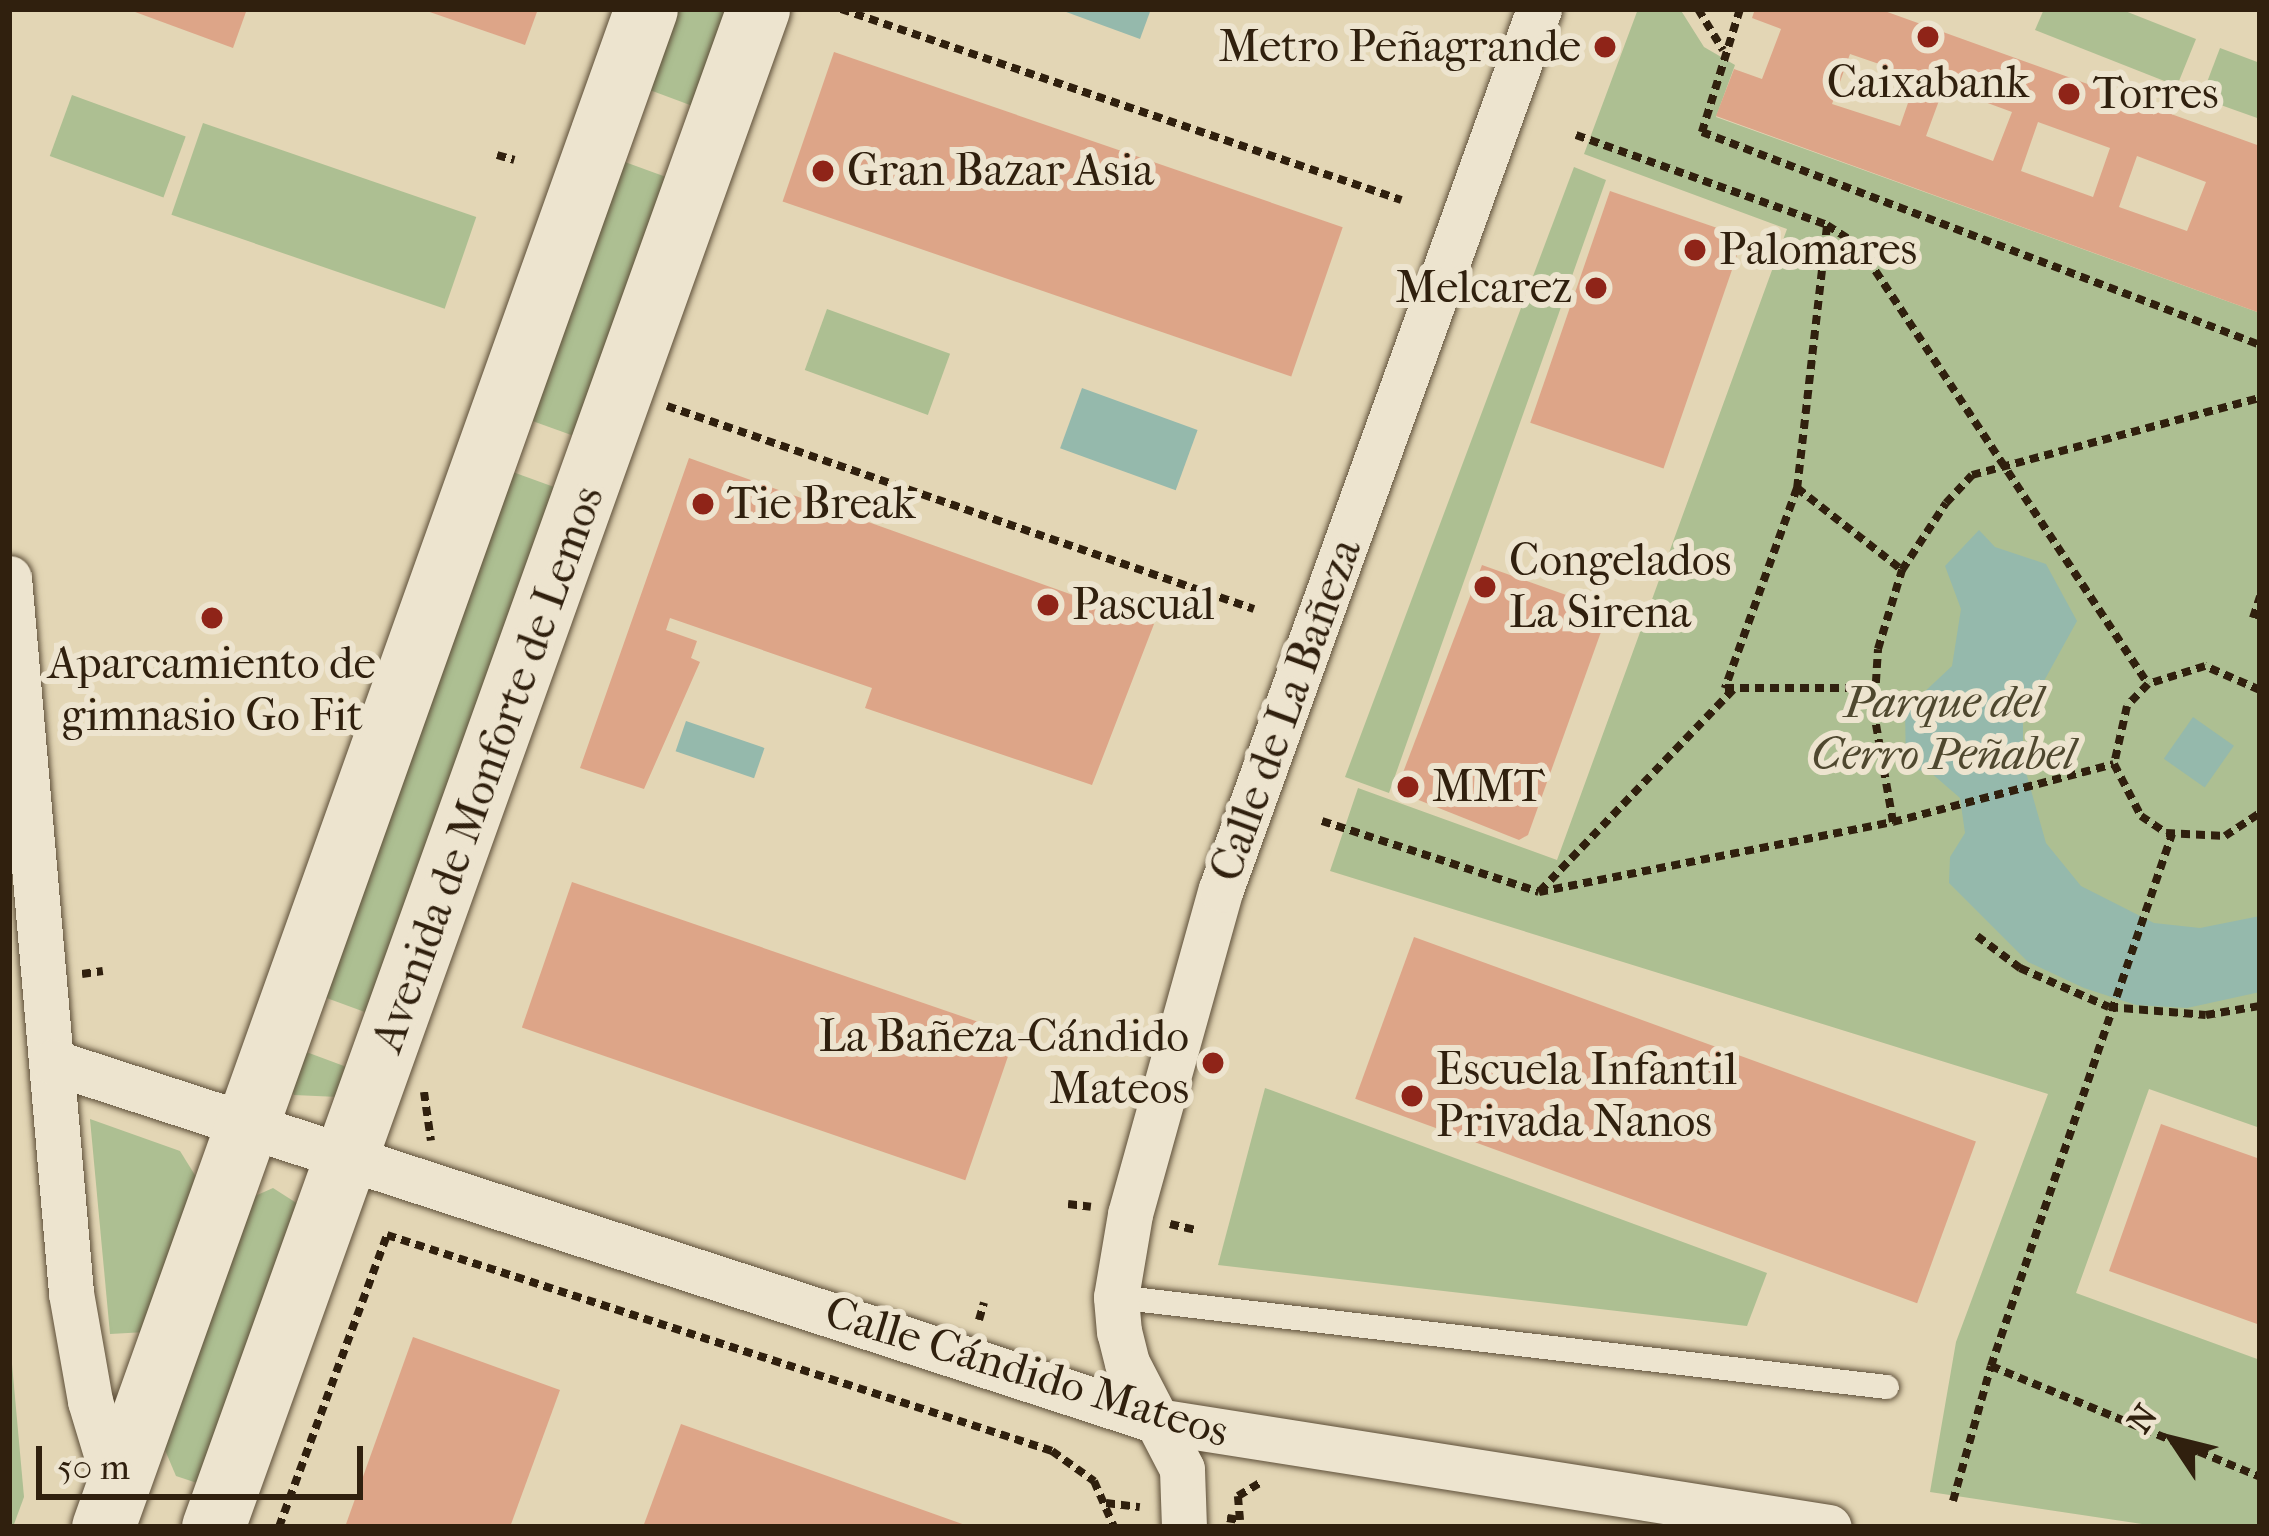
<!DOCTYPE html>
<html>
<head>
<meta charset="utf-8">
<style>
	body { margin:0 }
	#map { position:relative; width:2269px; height:1536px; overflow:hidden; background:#e3d6b5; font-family:"IM FELL French Canon",serif }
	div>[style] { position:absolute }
	.green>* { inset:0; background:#adbf92; transform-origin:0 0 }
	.water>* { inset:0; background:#95b9ac; transform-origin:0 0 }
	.building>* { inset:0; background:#dda588; transform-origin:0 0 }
	.path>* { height:8px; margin-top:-4px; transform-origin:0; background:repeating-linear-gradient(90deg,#30200e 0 9px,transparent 0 15px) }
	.roads { filter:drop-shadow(0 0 3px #5d4e38) drop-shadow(0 0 3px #5d4e38) }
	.lane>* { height:24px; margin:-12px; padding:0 12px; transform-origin:12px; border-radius:12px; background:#ede4cf }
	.street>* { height:45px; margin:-22.5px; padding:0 22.5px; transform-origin:22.5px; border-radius:22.5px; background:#ede4cf }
	.secondary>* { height:63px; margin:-31.5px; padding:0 31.5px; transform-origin:31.5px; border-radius:31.5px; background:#ede4cf }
	.dots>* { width:33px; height:33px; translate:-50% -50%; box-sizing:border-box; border:6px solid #ede4cf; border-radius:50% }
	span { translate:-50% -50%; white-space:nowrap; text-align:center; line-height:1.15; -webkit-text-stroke:12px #ede4cf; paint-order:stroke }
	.poi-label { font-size:45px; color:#30200e }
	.right { translate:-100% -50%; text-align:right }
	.left { translate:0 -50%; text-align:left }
	.park-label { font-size:45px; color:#4f482f; font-style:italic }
	.street-label { font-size:45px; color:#30200e }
	.frame { position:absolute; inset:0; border:12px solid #30200e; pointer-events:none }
	.north { position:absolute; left:2113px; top:1380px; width:120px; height:120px; -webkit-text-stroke:9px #ede4cf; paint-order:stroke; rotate:305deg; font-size:33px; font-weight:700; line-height:48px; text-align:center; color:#30200e }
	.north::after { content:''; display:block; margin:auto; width:42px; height:54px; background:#30200e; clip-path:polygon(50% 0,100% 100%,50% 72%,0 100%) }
	.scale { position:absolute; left:36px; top:1446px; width:327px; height:54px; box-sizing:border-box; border:6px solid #30200e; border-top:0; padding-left:15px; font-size:36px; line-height:42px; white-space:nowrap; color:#30200e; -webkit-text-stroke:9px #ede4cf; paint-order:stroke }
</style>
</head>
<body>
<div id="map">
	<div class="green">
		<div style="clip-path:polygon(668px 9px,734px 9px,698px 108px,639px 86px)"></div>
		<div style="clip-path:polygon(1638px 9px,1680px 9px,1704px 47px,1735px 65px,1716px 117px,2260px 313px,2260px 1128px,2149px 1089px,2076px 1293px,2260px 1360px,2260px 1527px,2162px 1527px,1930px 1492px,1956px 1342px,2048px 1094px,1330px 871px,1358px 788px,1557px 860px,1787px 229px,1584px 154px)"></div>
		<div style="clip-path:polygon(2044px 9px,2120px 9px,2196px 39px,2177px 86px,2035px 30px)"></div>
		<div style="clip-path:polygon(2220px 48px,2260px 63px,2260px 119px,2201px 98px)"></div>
		<div style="left:72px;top:95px;width:121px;height:65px;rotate:20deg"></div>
		<div style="left:203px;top:123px;width:289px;height:97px;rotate:19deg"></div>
		<div style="left:614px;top:158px;width:62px;height:275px;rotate:20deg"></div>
		<div style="clip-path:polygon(1574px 167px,1606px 180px,1389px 793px,1345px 777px)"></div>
		<div style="left:827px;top:309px;width:131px;height:65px;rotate:20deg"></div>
		<div style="left:510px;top:471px;width:55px;height:558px;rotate:20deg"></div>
		<div style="clip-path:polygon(293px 1047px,352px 1069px,338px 1097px,294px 1095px,286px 1078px)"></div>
		<div style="clip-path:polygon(1265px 1088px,1767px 1273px,1747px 1326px,1218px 1265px)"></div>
		<div style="clip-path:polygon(90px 1119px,180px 1151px,198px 1180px,146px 1332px,110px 1334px)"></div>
		<div style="clip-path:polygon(273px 1188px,298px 1204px,197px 1483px,176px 1476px,162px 1443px,255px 1196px)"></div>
		<div style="clip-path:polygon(9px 1331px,24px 1497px,13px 1527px,9px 1527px)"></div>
	</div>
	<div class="water">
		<div style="clip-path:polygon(1058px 9px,1151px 9px,1140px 39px)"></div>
		<div style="left:1082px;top:388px;width:123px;height:64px;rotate:20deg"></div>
		<div style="clip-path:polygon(1979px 530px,1995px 547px,2046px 564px,2077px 621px,2023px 719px,2023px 762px,2046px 843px,2081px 886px,2154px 923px,2200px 928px,2260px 916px,2260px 992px,2187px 1008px,2136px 1005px,2084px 988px,2028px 962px,1949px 883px,1950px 857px,1965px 833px,1960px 798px,1930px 772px,1906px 768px,1905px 710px,1952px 666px,1961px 609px,1945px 566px)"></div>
		<div style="left:2193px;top:717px;width:50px;height:51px;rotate:35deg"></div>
		<div style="left:686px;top:721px;width:83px;height:32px;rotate:19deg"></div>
	</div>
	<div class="building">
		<div style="clip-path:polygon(127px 9px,247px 9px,233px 48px)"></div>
		<div style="clip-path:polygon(421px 9px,538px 9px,525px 45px)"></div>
		<div style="clip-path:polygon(evenodd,1755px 9px,1879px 9px,2260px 146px,2260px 313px,1716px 116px,1734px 69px,1762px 79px,1781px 29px,1752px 18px,1755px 9px,1850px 54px,1917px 77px,1900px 126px,1832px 104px,1850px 54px,1755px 9px,1944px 87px,2012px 112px,1993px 161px,1926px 136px,1944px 87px,1755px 9px,2038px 122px,2110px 148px,2093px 197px,2021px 171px,2038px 122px,1755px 9px,2137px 156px,2206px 182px,2187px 231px,2119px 207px,2137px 156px)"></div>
		<div style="left:834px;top:52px;width:538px;height:158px;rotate:19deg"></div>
		<div style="left:1610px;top:191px;width:141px;height:245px;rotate:19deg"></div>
		<div style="clip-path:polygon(689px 458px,1154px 624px,1092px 785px,865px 708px,872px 688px,670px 618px,666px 630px,697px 641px,691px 658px,700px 662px,644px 789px,580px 768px)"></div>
		<div style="clip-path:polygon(1482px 565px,1600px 607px,1606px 618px,1528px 835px,1519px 840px,1396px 791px)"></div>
		<div style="left:572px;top:882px;width:469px;height:154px;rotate:19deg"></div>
		<div style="left:1414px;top:937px;width:598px;height:172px;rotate:20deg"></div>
		<div style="clip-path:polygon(2161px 1124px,2260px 1159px,2260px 1325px,2109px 1271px)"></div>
		<div style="clip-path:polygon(413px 1337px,560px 1390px,510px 1527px,345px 1527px)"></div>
		<div style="clip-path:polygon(681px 1424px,968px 1526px,968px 1527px,643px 1527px)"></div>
	</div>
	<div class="path">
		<div style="left:841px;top:9px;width:592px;rotate:18.83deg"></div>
		<div style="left:1698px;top:9px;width:48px;rotate:58.6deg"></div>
		<div style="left:1740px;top:9px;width:129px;rotate:107.2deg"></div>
		<div style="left:1702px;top:132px;width:597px;rotate:20.89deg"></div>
		<div style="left:1576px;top:135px;width:267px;rotate:19.7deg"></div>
		<div style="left:1827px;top:225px;width:38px;rotate:33deg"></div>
		<div style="left:1859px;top:246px;width:525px;rotate:56.58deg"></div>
		<div style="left:497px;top:155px;width:18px;rotate:16deg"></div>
		<div style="left:1827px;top:226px;width:264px;rotate:96.5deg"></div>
		<div style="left:1797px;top:488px;width:213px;rotate:109.8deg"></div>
		<div style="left:1725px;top:688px;width:151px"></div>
		<div style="left:667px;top:406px;width:621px;rotate:19.08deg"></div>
		<div style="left:1797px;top:488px;width:133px;rotate:38deg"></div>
		<div style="left:2253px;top:618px;width:23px;rotate:-72deg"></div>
		<div style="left:2260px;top:690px;width:60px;rotate:-156.4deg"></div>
		<div style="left:2205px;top:666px;width:60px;rotate:162.5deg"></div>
		<div style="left:2148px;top:684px;width:30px;rotate:134deg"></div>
		<div style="left:2127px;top:706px;width:59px;rotate:102.6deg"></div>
		<div style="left:2114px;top:764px;width:59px;rotate:62.6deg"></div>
		<div style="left:2141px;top:816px;width:30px;rotate:34deg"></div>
		<div style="left:2166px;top:833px;width:59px;rotate:2.9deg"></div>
		<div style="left:2225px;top:836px;width:42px;rotate:-33.3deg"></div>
		<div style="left:1322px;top:821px;width:228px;rotate:18.1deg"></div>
		<div style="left:1539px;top:892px;width:361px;rotate:-11.2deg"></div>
		<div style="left:1893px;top:822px;width:228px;rotate:-14.7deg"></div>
		<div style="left:1893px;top:822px;width:111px;rotate:-99.9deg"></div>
		<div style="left:1874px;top:713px;width:64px;rotate:-86.4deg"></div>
		<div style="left:1878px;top:649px;width:83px;rotate:-73.1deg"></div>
		<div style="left:1902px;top:570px;width:80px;rotate:-56.7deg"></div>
		<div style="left:1946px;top:503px;width:38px;rotate:-47deg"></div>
		<div style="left:1972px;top:475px;width:298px;rotate:-15deg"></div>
		<div style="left:1540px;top:891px;width:279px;rotate:-46.2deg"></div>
		<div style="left:1977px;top:936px;width:54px;rotate:36.7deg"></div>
		<div style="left:2020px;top:968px;width:97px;rotate:23.7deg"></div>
		<div style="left:2109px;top:1007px;width:97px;rotate:4.7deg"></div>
		<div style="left:2206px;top:1015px;width:55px;rotate:-9.5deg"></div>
		<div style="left:82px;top:974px;width:21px;rotate:-8deg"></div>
		<div style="left:424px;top:1092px;width:49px;rotate:81.9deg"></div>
		<div style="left:1068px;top:1204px;width:23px;rotate:7deg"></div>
		<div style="left:1170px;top:1224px;width:28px;rotate:13deg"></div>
		<div style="left:979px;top:1320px;width:18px;rotate:-74deg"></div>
		<div style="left:1991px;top:1366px;width:291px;rotate:22.4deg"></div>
		<div style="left:1953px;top:1501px;width:140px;rotate:-74.3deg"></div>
		<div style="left:1991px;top:1366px;width:562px;rotate:-71.21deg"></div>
		<div style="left:1106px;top:1503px;width:34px;rotate:7deg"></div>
		<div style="left:1227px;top:1518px;width:13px;rotate:9deg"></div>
		<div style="left:1240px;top:1520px;width:24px;rotate:-95deg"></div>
		<div style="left:1238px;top:1496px;width:26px;rotate:-31deg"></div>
		<div style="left:279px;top:1527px;width:311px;rotate:-69.7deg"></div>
		<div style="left:387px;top:1235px;width:699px;rotate:17.99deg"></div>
		<div style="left:1052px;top:1451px;width:52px;rotate:35.5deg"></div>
		<div style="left:1094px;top:1481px;width:50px;rotate:66.5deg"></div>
	</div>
	<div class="roads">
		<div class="lane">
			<div style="left:1116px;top:1297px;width:776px;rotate:6.66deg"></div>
		</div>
		<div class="street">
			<div style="left:9px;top:578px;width:718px;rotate:85.04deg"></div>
			<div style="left:71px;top:1293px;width:110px;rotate:80deg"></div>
			<div style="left:90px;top:1401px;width:100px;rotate:73.2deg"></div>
			<div style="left:53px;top:1062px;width:1161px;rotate:18.01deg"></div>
			<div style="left:1157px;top:1421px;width:680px;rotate:8.96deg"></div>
			<div style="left:1184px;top:1527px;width:58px;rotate:-92deg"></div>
			<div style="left:1182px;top:1469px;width:119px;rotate:-117.4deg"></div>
			<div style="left:1127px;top:1363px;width:32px;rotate:-104deg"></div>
			<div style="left:1119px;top:1332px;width:35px;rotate:-95deg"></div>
			<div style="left:1116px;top:1297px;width:84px;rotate:-80.4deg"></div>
			<div style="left:1130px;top:1214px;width:337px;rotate:-74.4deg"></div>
			<div style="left:1221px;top:889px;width:936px;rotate:-70.13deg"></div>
		</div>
		<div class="secondary">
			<div style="left:103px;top:1527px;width:1612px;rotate:-70.32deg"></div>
			<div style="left:213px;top:1527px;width:1613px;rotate:-70.25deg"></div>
		</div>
	</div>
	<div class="dots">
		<div style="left:1928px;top:37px;background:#8f2418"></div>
		<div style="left:1605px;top:47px;background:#8f2418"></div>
		<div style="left:2069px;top:94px;background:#8f2418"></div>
		<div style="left:823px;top:171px;background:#8f2418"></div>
		<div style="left:1695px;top:250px;background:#8f2418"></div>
		<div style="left:1596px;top:288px;background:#8f2418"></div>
		<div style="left:703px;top:504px;background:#8f2418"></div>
		<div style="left:1485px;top:587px;background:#8f2418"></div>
		<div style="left:1048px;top:605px;background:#8f2418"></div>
		<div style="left:212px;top:618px;background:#8f2418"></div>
		<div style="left:1408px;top:787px;background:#8f2418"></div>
		<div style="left:1213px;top:1063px;background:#8f2418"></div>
		<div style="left:1412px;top:1096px;background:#8f2418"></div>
	</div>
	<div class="poi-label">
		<span class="right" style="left:1581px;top:47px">Metro Peñagrande</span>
		<span style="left:1928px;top:83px">Caixabank</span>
		<span class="left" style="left:2093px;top:94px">Torres</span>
		<span class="left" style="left:847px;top:171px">Gran Bazar Asia</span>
		<span class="left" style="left:1719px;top:250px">Palomares</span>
		<span class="right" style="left:1572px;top:288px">Melcarez</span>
		<span class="left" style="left:727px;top:504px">Tie Break</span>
		<span class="left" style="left:1509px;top:587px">Congelados<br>La Sirena</span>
		<span class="left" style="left:1072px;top:605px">Pascual</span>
		<span style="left:212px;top:690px">Aparcamiento de<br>gimnasio Go Fit</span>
		<span class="left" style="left:1432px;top:787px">MMT</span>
		<span class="right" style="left:1189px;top:1063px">La Bañeza-Cándido<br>Mateos</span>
		<span class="left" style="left:1436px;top:1096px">Escuela Infantil<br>Privada Nanos</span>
	</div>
	<div class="park-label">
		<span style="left:1943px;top:729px">Parque del<br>Cerro Peñabel</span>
	</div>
	<div class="street-label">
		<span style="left:1286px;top:710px;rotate:-70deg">Calle de La Bañeza</span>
		<span style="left:488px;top:769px;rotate:-70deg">Avenida de Monforte de Lemos</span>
		<span style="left:1027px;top:1372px;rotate:17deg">Calle Cándido Mateos</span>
	</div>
	<div class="frame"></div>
	<div class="north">N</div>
	<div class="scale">50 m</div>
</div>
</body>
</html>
